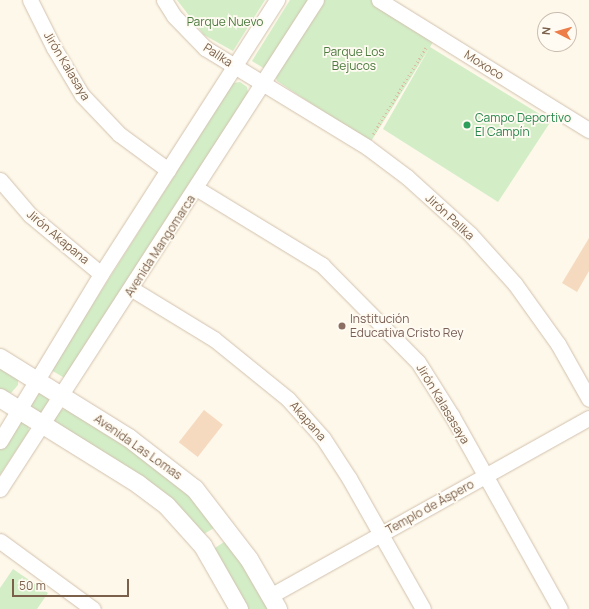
<!DOCTYPE html>
<html>
<head>
<meta charset="utf-8">
<style>
	body { margin:0 }
	#map { position:relative; width:589px; height:609px; overflow:hidden; background:#fef8ea; font-family:Manrope,sans-serif }
	div>[style] { position:absolute }
	.green>* { inset:0; background:#d3edc7 }
	.round { border-radius:50% }
	.building>* { inset:0; background:#f5dac0; transform-origin:0 0 }
	.path>* { height:2.5px; margin-top:-1.25px; transform-origin:0; background:repeating-linear-gradient(90deg,#dbbda2 0 1px,transparent 0 4px) }
	.roads { filter:drop-shadow(0 0 1px #d2c1ae) drop-shadow(0 0 1px #d2c1ae) }
	.minor>* { height:15px; margin:-7.5px; padding:0 7.5px; transform-origin:7.5px; border-radius:7.5px; background:#fff }
	.tertiary>* { height:18px; margin:-9px; padding:0 9px; transform-origin:9px; border-radius:9px; background:#fff }
	.dots>* { width:11px; height:11px; translate:-50% -50%; box-sizing:border-box; border:2px solid #fffbf2; border-radius:50% }
	span { translate:-50% -50%; white-space:nowrap; text-align:center; line-height:1.15; -webkit-text-stroke:3.5px #fffbf2; paint-order:stroke }
	.park-label { font-size:12px; color:#4b7b3f }
	.street-label { font-size:12px; color:#7b604b }
	.leisure-label { font-size:12px; color:#27864d }
	.left { translate:0 -50%; text-align:left }
	.education-label { font-size:12px; color:#785e54 }
	.north { position:absolute; left:537px; top:12px; width:40px; height:40px; box-sizing:border-box; background:#fffbf2; border:1px solid #cabdaf; border-radius:50%; rotate:276deg; font-size:11px; font-weight:700; line-height:16px; text-align:center; color:#7b604b }
	.north::after { content:''; display:block; margin:auto; width:14px; height:18px; background:#ed7d49; clip-path:polygon(50% 0,100% 100%,50% 72%,0 100%) }
	.scale { position:absolute; left:12px; top:579px; width:117px; height:18px; box-sizing:border-box; border:2px solid #7b604b; border-top:0; padding-left:5px; font-size:12px; line-height:14px; white-space:nowrap; color:#7b604b; -webkit-text-stroke:3px #fffbf2; paint-order:stroke }
</style>
</head>
<body>
<div id="map">
	<div class="green">
		<div style="clip-path:polygon(177px 0,265px 0,233px 51px,204px 35px)"></div>
		<div style="clip-path:polygon(290px 0,309px 0,265px 69px,252px 61px)"></div>
		<div style="clip-path:polygon(324px 0,371px 0,433px 42px,430px 47px,551px 121px,498px 202px,383px 129px,430px 47px,370px 143px,277px 81px,275px 75px)"></div>
		<div style="clip-path:polygon(240px 82px,247px 87px,248px 93px,68px 380px,51px 370px,233px 83px)"></div>
		<div style="clip-path:polygon(0 366px,18px 378px,18px 385px,11px 393px,0 391px)"></div>
		<div class="round" style="left:29px;top:393px;width:20px;height:20px"></div>
		<div style="clip-path:polygon(66px 409px,168px 474px,213px 520px,214px 528px,204px 534px,56px 425px,54px 420px,59px 410px)"></div>
		<div style="clip-path:polygon(19px 417px,28px 424px,29px 431px,0 475px,0 437px)"></div>
		<div style="clip-path:polygon(224px 542px,232px 543px,269px 609px,243px 609px,213px 557px,215px 548px)"></div>
		<div style="clip-path:polygon(13px 569px,48px 593px,37px 609px,0 609px,0 588px)"></div>
	</div>
	<div class="building">
		<div style="clip-path:polygon(589px 238px,589px 271px,577px 292px,562px 283px)"></div>
		<div style="left:204px;top:410px;width:24px;height:41px;rotate:38deg"></div>
	</div>
	<div class="path">
		<div style="left:373px;top:134px;width:103px;rotate:-58.5deg"></div>
	</div>
	<div class="roads">
		<div class="minor">
			<div style="left:30px;top:0;width:54px;rotate:63.4deg"></div>
			<div style="left:54px;top:48px;width:55px;rotate:59.2deg"></div>
			<div style="left:82px;top:95px;width:54px;rotate:46.5deg"></div>
			<div style="left:119px;top:134px;width:61px;rotate:36.3deg"></div>
			<div style="left:164px;top:0;width:19px;rotate:58deg"></div>
			<div style="left:174px;top:16px;width:45px;rotate:45.9deg"></div>
			<div style="left:205px;top:48px;width:190px;rotate:31.4deg"></div>
			<div style="left:367px;top:147px;width:50px;rotate:36.9deg"></div>
			<div style="left:407px;top:177px;width:85px;rotate:42.1deg"></div>
			<div style="left:470px;top:234px;width:67px;rotate:48deg"></div>
			<div style="left:515px;top:284px;width:74px;rotate:54.4deg"></div>
			<div style="left:558px;top:344px;width:63px;rotate:60.6deg"></div>
			<div style="left:379px;top:0;width:247px;rotate:31.8deg"></div>
			<div style="left:0;top:180px;width:46px;rotate:49.4deg"></div>
			<div style="left:30px;top:215px;width:92px;rotate:39.7deg"></div>
			<div style="left:196px;top:188px;width:148px;rotate:31.4deg"></div>
			<div style="left:322px;top:265px;width:136px;rotate:45.3deg"></div>
			<div style="left:418px;top:362px;width:64px;rotate:57.8deg"></div>
			<div style="left:452px;top:416px;width:221px;rotate:60.8deg"></div>
			<div style="left:132px;top:289px;width:96px;rotate:31.4deg"></div>
			<div style="left:214px;top:339px;width:95px;rotate:39deg"></div>
			<div style="left:288px;top:399px;width:52px;rotate:48.1deg"></div>
			<div style="left:323px;top:438px;width:48px;rotate:57deg"></div>
			<div style="left:349px;top:478px;width:150px;rotate:60.5deg"></div>
			<div style="left:0;top:441px;width:195px;rotate:-58.8deg"></div>
			<div style="left:101px;top:274px;width:326px;rotate:-57.3deg"></div>
			<div style="left:0;top:489px;width:582px;rotate:-57.13deg"></div>
			<div style="left:0;top:541px;width:115px;rotate:36.2deg"></div>
			<div style="left:270px;top:596px;width:365px;rotate:-29.2deg"></div>
		</div>
		<div class="tertiary">
			<div style="left:0;top:358px;width:152px;rotate:31.8deg"></div>
			<div style="left:129px;top:438px;width:83px;rotate:37.7deg"></div>
			<div style="left:195px;top:489px;width:88px;rotate:52.4deg"></div>
			<div style="left:249px;top:559px;width:58px;rotate:59.9deg"></div>
			<div style="left:0;top:398px;width:163px;rotate:31.9deg"></div>
			<div style="left:138px;top:484px;width:36px;rotate:37deg"></div>
			<div style="left:167px;top:506px;width:54px;rotate:48deg"></div>
			<div style="left:203px;top:546px;width:73px;rotate:60.3deg"></div>
		</div>
	</div>
	<div class="dots">
		<div style="left:467px;top:125px;background:#2e9e5b"></div>
		<div style="left:342px;top:326px;background:#8d6e63"></div>
	</div>
	<div class="park-label">
		<span style="left:225px;top:22px">Parque Nuevo</span>
		<span style="left:354px;top:59px">Parque Los<br>Bejucos</span>
	</div>
	<div class="street-label">
		<span style="left:218px;top:55px;rotate:33deg">Pallka</span>
		<span style="left:484px;top:65px;rotate:32deg">Moxoco</span>
		<span style="left:67px;top:66px;rotate:59deg">Jirón Kalasaya</span>
		<span style="left:450px;top:217px;rotate:43deg">Jirón Pallka</span>
		<span style="left:58px;top:237px;rotate:40deg">Jirón Akapana</span>
		<span style="left:160px;top:246px;rotate:-57deg">Avenida Mangomarca</span>
		<span style="left:443px;top:404px;rotate:59deg">Jirón Kalasasaya</span>
		<span style="left:308px;top:421px;rotate:49deg">Akapana</span>
		<span style="left:138px;top:447px;rotate:35deg">Avenida Las Lomas</span>
		<span style="left:430px;top:507px;rotate:-29deg">Templo de Áspero</span>
	</div>
	<div class="leisure-label">
		<span class="left" style="left:475px;top:125px">Campo Deportivo<br>El Campín</span>
	</div>
	<div class="education-label">
		<span class="left" style="left:350px;top:326px">Institución<br>Educativa Cristo Rey</span>
	</div>
	<div class="north">N</div>
	<div class="scale">50 m</div>
</div>
</body>
</html>
